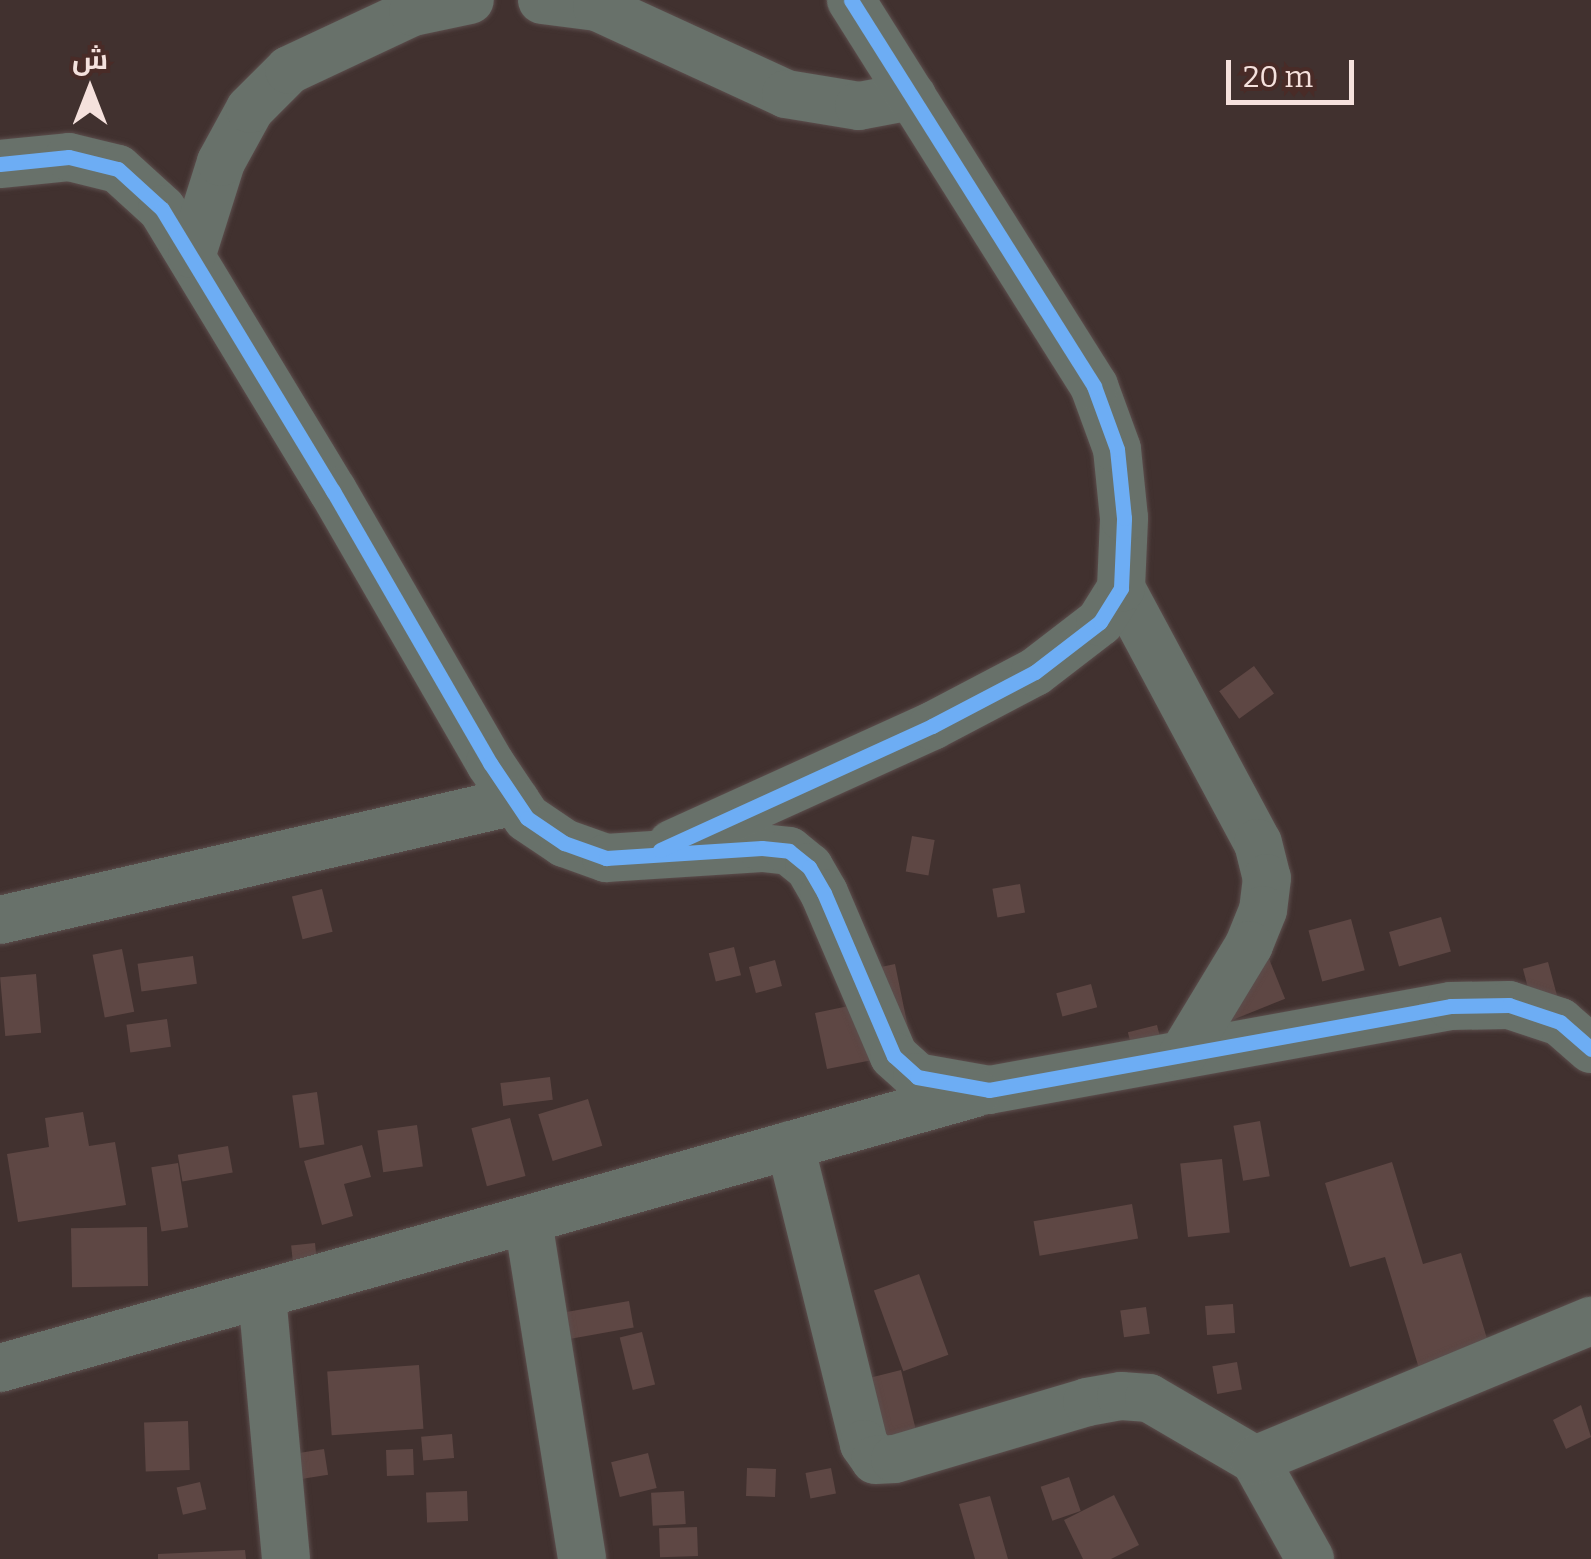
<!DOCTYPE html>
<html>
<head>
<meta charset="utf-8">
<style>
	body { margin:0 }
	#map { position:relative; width:1591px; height:1559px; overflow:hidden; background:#41312f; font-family:Bitter,Cairo,serif }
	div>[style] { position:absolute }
	.building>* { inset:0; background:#5e4744; transform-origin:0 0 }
	.roads { filter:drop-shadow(0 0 2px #5c4e4d) drop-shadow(0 0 2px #5c4e4d) }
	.minor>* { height:48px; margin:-24px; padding:0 24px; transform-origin:24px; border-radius:24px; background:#68716a }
	.cycleway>* { height:15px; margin:-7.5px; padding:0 7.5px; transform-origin:7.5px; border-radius:7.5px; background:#6dadf4 }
	span { translate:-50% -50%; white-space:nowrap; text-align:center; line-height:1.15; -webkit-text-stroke:9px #492b27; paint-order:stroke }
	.north { position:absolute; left:40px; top:40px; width:100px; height:100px; -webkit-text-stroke:8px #492b27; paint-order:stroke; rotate:0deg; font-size:28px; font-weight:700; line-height:40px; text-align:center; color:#f5e1dd }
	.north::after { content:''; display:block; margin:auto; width:35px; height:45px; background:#f5e1dd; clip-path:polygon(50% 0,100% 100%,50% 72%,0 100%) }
	.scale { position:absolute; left:1226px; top:60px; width:128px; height:45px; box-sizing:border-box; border:5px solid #f5e1dd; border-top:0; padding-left:12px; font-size:30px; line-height:35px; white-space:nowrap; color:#f5e1dd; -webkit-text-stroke:8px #492b27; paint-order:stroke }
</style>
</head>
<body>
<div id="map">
	<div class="building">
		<div style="left:1254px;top:666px;width:34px;height:43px;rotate:54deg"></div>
		<div style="left:912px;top:836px;width:23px;height:36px;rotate:10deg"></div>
		<div style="left:1020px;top:884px;width:29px;height:28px;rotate:80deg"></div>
		<div style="left:322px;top:889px;width:44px;height:31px;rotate:76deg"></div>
		<div style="left:1441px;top:917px;width:36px;height:54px;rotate:74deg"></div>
		<div style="left:1351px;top:919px;width:53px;height:44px;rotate:75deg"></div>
		<div style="left:1263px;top:944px;width:59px;height:57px;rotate:68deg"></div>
		<div style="left:734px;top:947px;width:29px;height:26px;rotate:76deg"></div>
		<div style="left:122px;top:949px;width:64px;height:30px;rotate:79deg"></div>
		<div style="left:193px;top:956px;width:28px;height:56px;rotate:82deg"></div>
		<div style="left:775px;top:960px;width:27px;height:27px;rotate:75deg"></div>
		<div style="left:1548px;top:962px;width:35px;height:26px;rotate:75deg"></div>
		<div style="clip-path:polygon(895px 964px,913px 1052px,827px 1069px,815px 1013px,873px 1001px,867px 970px)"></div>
		<div style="left:36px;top:974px;width:59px;height:36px;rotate:85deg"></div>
		<div style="left:1091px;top:984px;width:24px;height:36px;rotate:75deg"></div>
		<div style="left:167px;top:1019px;width:28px;height:41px;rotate:82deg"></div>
		<div style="left:1157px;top:1025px;width:30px;height:30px;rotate:76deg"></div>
		<div style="left:550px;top:1077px;width:23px;height:50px;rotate:83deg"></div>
		<div style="left:317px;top:1092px;width:53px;height:25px;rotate:82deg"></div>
		<div style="left:588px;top:1099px;width:49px;height:52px;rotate:73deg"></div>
		<div style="clip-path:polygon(83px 1112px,89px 1146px,115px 1142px,126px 1205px,18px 1222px,7px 1154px,49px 1147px,45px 1118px)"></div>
		<div style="left:510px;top:1118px;width:60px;height:40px;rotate:75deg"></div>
		<div style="left:1260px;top:1121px;width:56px;height:27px;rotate:80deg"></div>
		<div style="left:417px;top:1125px;width:42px;height:40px;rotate:82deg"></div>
		<div style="clip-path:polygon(362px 1145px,371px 1177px,344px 1184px,353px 1216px,322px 1225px,304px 1161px)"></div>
		<div style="left:228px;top:1146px;width:27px;height:51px;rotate:80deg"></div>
		<div style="left:1222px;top:1159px;width:74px;height:42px;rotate:84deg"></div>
		<div style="clip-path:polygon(1392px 1162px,1423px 1264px,1461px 1253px,1492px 1355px,1421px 1375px,1385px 1257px,1350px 1267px,1325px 1183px)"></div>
		<div style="left:178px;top:1163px;width:65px;height:27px;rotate:81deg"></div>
		<div style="left:1132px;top:1204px;width:35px;height:100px;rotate:80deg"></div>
		<div style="left:147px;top:1227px;width:59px;height:76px;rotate:89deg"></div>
		<div style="left:315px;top:1243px;width:40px;height:24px;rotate:84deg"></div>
		<div style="left:919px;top:1274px;width:86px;height:48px;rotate:70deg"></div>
		<div style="left:629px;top:1301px;width:27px;height:78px;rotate:80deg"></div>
		<div style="left:1233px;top:1304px;width:29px;height:28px;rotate:86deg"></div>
		<div style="left:1146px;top:1307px;width:27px;height:26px;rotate:82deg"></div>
		<div style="left:642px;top:1332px;width:54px;height:23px;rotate:76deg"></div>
		<div style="left:1237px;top:1362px;width:28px;height:25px;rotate:80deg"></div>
		<div style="left:419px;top:1365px;width:64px;height:92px;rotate:86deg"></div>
		<div style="left:901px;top:1370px;width:61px;height:37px;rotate:76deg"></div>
		<div style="clip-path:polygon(1581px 1405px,1591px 1437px,1566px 1449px,1553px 1420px)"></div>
		<div style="left:188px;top:1421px;width:49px;height:44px;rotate:88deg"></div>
		<div style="left:452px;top:1434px;width:24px;height:31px;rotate:85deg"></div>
		<div style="left:324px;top:1449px;width:26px;height:32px;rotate:81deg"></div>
		<div style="left:413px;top:1449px;width:26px;height:27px;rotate:88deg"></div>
		<div style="left:648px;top:1453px;width:36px;height:38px;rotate:76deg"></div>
		<div style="left:747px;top:1468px;width:29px;height:28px;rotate:2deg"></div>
		<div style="left:831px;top:1468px;width:26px;height:26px;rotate:79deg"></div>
		<div style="left:1069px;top:1477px;width:36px;height:30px;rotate:71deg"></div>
		<div style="left:200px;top:1482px;width:28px;height:24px;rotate:77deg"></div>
		<div style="left:467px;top:1491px;width:30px;height:41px;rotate:88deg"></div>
		<div style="left:684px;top:1491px;width:33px;height:33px;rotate:87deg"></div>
		<div style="clip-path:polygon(1114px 1495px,1139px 1545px,1111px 1559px,1083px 1559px,1064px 1520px)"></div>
		<div style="clip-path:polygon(990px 1496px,1008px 1559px,975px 1559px,959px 1504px)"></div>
		<div style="left:697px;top:1527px;width:29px;height:38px;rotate:88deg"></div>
		<div style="clip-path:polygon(245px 1550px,246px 1559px,158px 1559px,158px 1554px)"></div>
	</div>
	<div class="roads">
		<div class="minor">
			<div style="left:542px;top:0;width:55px;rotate:7.3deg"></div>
			<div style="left:597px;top:7px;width:208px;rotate:24.7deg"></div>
			<div style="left:786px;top:94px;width:74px;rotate:9.3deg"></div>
			<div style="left:859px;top:106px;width:54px;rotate:-10.7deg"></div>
			<div style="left:0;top:164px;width:69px;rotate:-5.8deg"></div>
			<div style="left:69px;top:157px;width:50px;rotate:13.8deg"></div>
			<div style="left:118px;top:169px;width:59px;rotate:42.3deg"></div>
			<div style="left:162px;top:209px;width:330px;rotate:58.8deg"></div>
			<div style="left:333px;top:491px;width:314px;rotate:60deg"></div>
			<div style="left:490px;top:763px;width:66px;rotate:56.1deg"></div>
			<div style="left:527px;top:818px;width:45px;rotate:34deg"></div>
			<div style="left:564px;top:843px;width:45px;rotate:19.7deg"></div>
			<div style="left:606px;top:858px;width:156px;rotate:-3.7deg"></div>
			<div style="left:762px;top:848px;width:27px;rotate:6deg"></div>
			<div style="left:789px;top:851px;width:26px;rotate:39deg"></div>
			<div style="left:809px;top:867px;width:30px;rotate:60deg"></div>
			<div style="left:824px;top:893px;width:177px;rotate:66.8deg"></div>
			<div style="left:894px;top:1056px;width:31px;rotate:42deg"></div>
			<div style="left:917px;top:1077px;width:73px;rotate:10.2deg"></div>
			<div style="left:989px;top:1090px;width:470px;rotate:-10.3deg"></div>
			<div style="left:1451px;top:1006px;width:58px;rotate:-1deg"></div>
			<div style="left:1509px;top:1005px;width:54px;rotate:18.4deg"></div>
			<div style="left:1560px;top:1022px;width:41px;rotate:41.1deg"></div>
			<div style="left:192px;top:254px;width:96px;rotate:-72.5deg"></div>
			<div style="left:221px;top:162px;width:60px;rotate:-61.3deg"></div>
			<div style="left:250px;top:109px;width:55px;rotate:-45deg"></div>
			<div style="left:289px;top:70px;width:137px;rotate:-25.1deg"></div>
			<div style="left:413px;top:12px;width:58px;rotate:-11.9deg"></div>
			<div style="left:1121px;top:588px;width:289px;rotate:61.8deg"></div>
			<div style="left:1258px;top:843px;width:36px;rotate:76deg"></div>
			<div style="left:1267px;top:878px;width:32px;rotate:97deg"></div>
			<div style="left:1263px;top:910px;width:38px;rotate:112deg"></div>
			<div style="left:1249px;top:945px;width:127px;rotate:121.2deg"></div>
			<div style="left:672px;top:844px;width:286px;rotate:-24.4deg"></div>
			<div style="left:932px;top:726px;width:116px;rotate:-27.7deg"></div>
			<div style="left:1035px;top:672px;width:82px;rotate:-37.6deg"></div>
			<div style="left:1100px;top:622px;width:40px;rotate:-58deg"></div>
			<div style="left:1121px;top:588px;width:70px;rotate:-87.5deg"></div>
			<div style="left:1124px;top:518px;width:69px;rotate:-95.8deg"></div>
			<div style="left:1117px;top:449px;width:67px;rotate:-110.1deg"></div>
			<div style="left:1094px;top:386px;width:456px;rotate:-122.2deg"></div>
			<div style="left:0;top:920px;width:529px;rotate:-13.01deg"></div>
			<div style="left:790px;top:1145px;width:308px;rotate:76.1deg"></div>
			<div style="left:864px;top:1444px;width:19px;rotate:55deg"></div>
			<div style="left:875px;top:1460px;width:20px;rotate:-3deg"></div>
			<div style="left:895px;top:1459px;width:200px;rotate:-16.5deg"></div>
			<div style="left:1087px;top:1402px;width:35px;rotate:-10deg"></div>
			<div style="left:1121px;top:1396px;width:28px;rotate:4deg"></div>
			<div style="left:1149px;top:1398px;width:123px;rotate:30.3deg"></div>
			<div style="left:1255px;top:1460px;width:113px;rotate:60.9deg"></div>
			<div style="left:528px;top:1221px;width:342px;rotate:80.9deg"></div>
			<div style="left:262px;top:1295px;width:265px;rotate:84.8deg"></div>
			<div style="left:0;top:1368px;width:1014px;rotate:-15.74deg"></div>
			<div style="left:1255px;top:1460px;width:364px;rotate:-22.5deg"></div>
		</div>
	</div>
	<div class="cycleway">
		<div style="left:0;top:164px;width:69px;rotate:-5.8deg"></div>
		<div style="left:69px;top:157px;width:50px;rotate:13.8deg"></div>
		<div style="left:118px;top:169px;width:59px;rotate:42.3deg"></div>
		<div style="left:162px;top:209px;width:330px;rotate:58.8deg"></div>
		<div style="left:333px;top:491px;width:314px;rotate:60deg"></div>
		<div style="left:490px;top:763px;width:66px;rotate:56.1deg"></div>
		<div style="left:527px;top:818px;width:45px;rotate:34deg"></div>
		<div style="left:564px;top:843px;width:45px;rotate:19.7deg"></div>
		<div style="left:606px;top:858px;width:156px;rotate:-3.7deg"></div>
		<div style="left:762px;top:848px;width:27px;rotate:6deg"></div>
		<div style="left:789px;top:851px;width:26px;rotate:39deg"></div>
		<div style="left:809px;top:867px;width:30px;rotate:60deg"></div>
		<div style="left:824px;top:893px;width:177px;rotate:66.8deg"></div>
		<div style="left:894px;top:1056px;width:31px;rotate:42deg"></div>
		<div style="left:917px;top:1077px;width:73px;rotate:10.2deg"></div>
		<div style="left:989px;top:1090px;width:470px;rotate:-10.3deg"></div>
		<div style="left:1451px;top:1006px;width:58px;rotate:-1deg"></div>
		<div style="left:1509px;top:1005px;width:54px;rotate:18.4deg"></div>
		<div style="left:1560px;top:1022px;width:41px;rotate:41.1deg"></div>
		<div style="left:660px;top:850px;width:299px;rotate:-24.5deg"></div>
		<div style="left:932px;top:726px;width:116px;rotate:-27.7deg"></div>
		<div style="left:1035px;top:672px;width:82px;rotate:-37.6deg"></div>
		<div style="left:1100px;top:622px;width:40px;rotate:-58deg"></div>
		<div style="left:1121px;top:588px;width:70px;rotate:-87.5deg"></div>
		<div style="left:1124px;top:518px;width:69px;rotate:-95.8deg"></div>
		<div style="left:1117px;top:449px;width:67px;rotate:-110.1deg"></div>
		<div style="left:1094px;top:386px;width:456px;rotate:-122.2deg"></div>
	</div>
	<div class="north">ش</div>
	<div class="scale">20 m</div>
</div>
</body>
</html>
